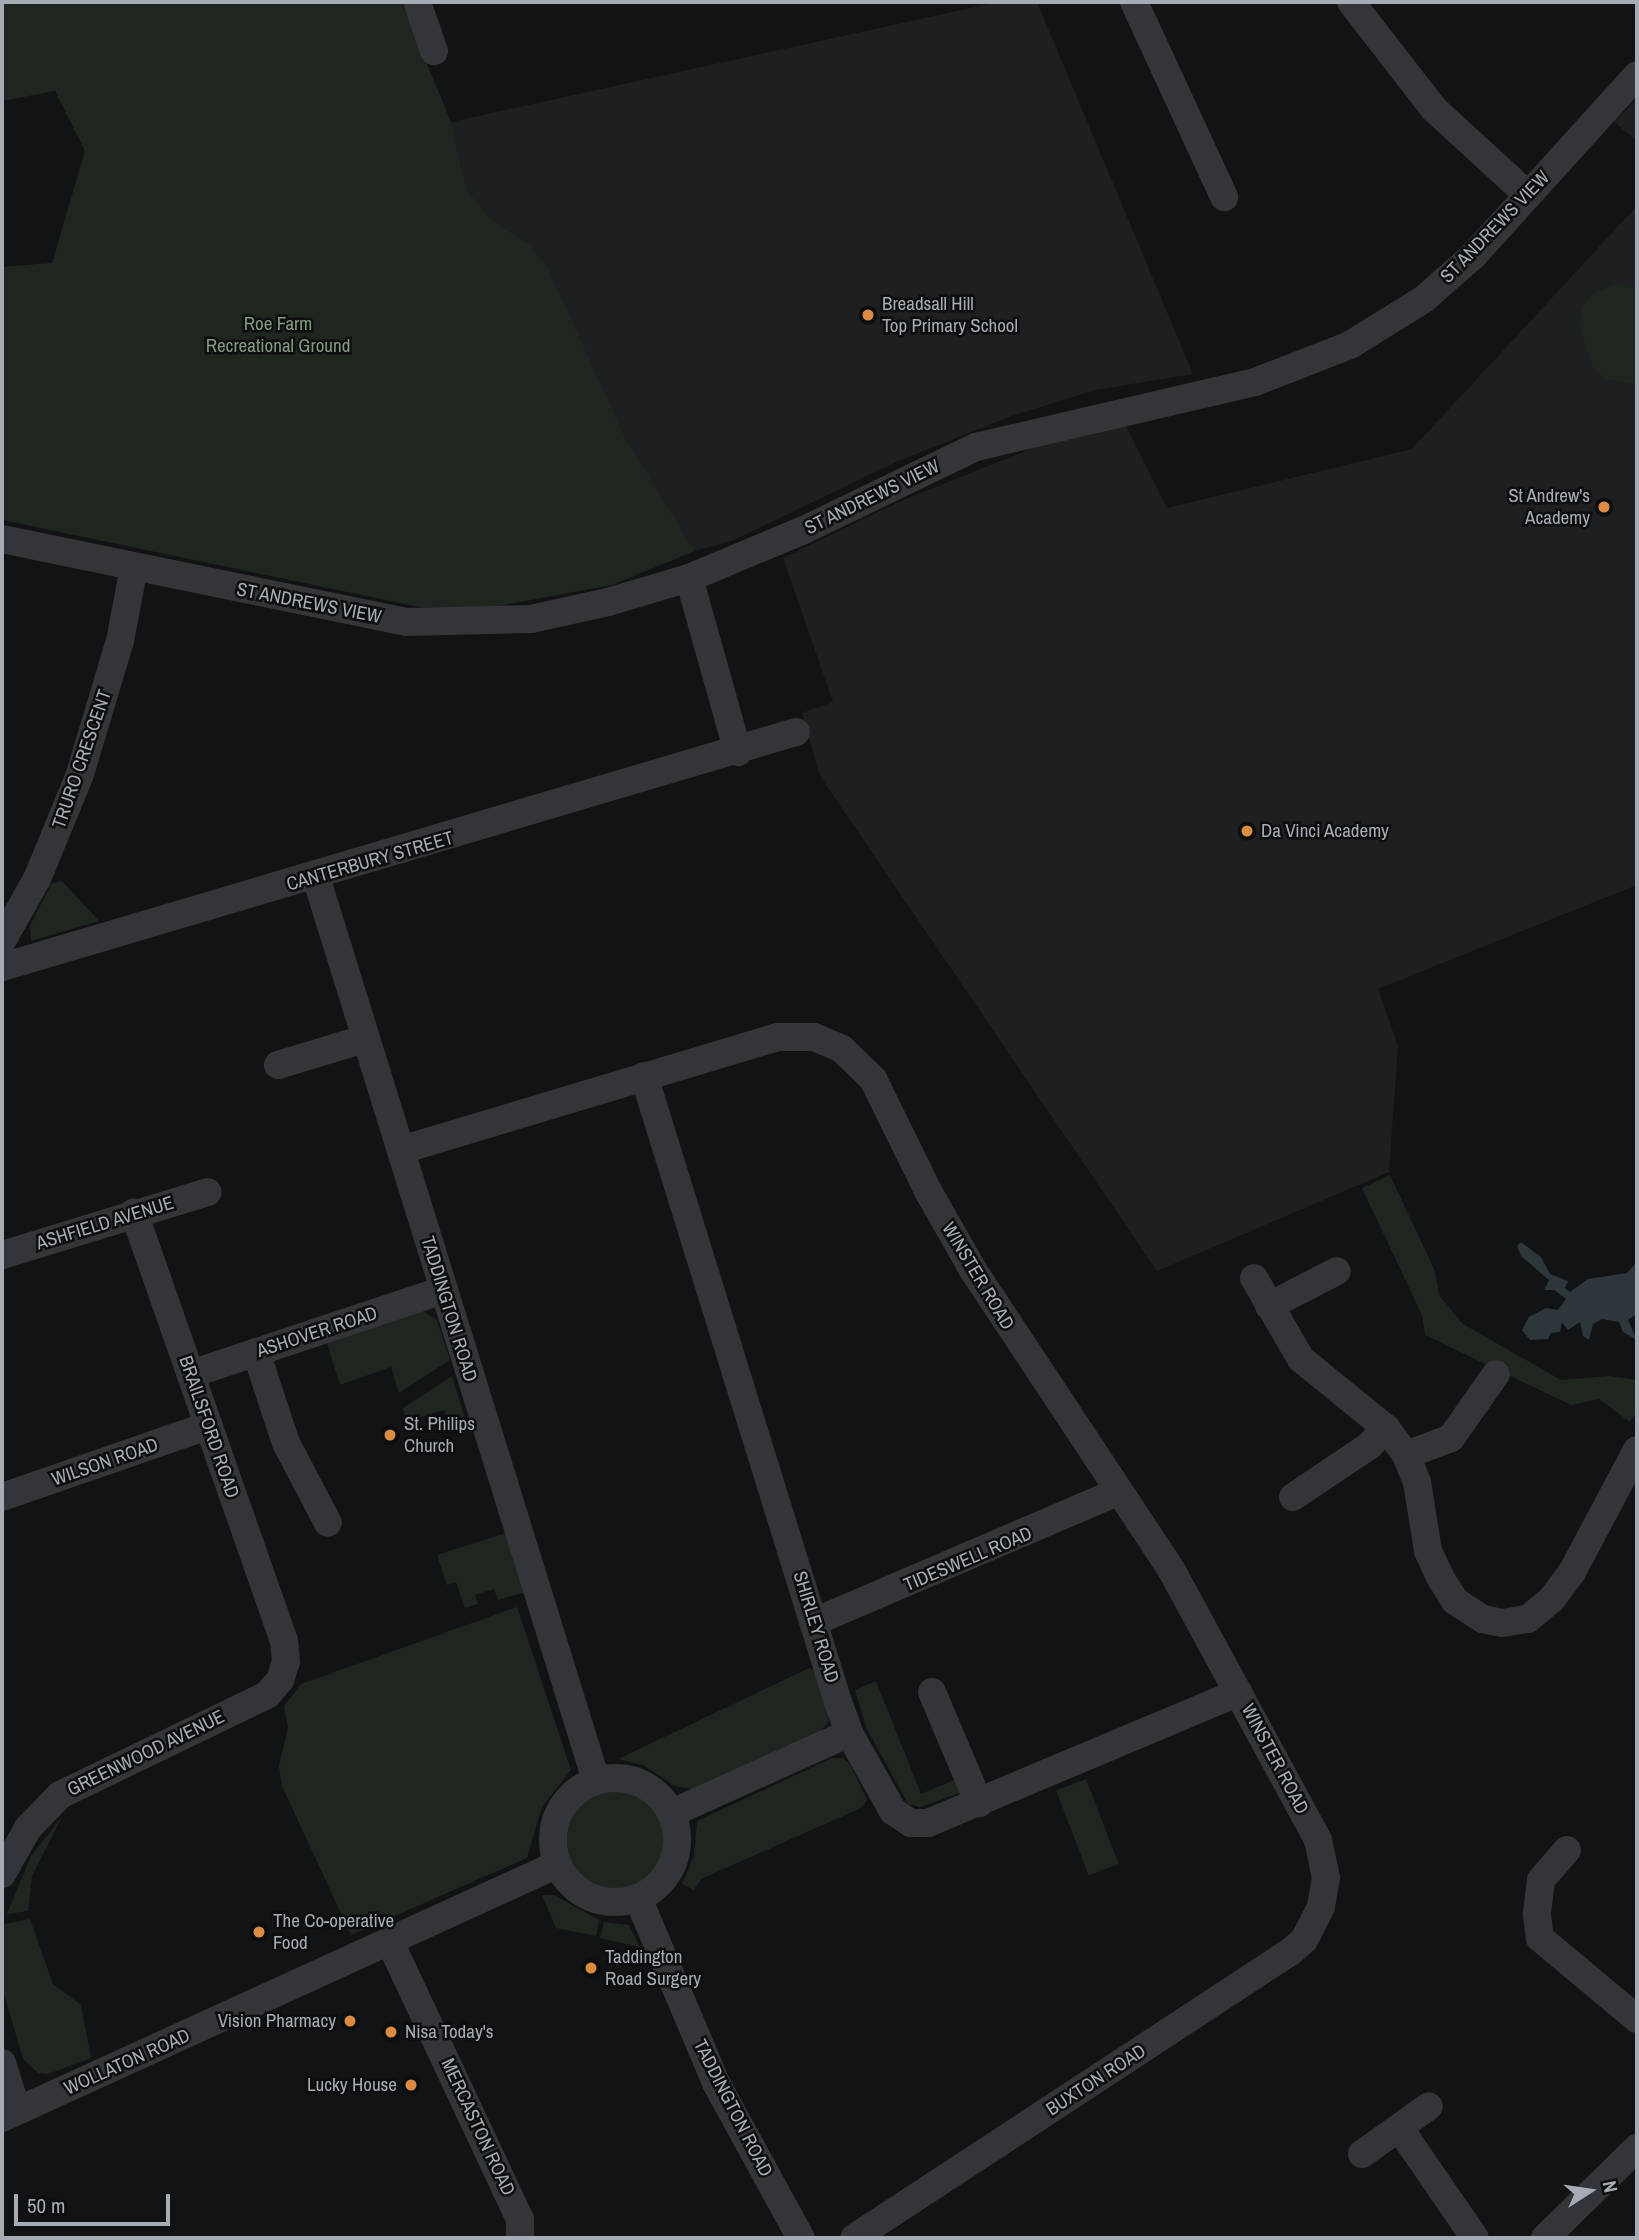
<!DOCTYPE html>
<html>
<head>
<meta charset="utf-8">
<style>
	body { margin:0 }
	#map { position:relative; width:1639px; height:2240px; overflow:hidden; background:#121314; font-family:"Archivo Narrow",sans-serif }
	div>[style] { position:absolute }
	.built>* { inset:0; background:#1e1f20 }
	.green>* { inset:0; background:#1f261f; transform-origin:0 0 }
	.round { border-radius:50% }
	.water>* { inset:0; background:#2d373b }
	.minor>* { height:28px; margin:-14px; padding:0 14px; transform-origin:14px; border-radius:14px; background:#343538 }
	.minor>.ring { margin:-14px; padding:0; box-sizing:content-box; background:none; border:28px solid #343538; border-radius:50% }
	.dots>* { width:19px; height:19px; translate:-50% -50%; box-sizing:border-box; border:4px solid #0d0e0f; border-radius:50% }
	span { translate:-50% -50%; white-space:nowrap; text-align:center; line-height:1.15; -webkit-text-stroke:5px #0d0e0f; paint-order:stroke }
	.street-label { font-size:19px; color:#a5acb3 }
	.poi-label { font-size:19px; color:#a5acb3 }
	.left { translate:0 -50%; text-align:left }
	.right { translate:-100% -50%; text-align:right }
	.park-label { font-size:19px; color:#829c7e }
	.frame { position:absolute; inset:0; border:4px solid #a5acb3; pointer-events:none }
	.north { position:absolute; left:1555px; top:2156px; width:70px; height:70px; -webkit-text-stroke:5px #0d0e0f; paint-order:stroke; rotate:78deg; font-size:19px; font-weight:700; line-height:28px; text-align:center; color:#a5acb3 }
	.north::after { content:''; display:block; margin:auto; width:24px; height:32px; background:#a5acb3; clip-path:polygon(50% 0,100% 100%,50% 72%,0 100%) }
	.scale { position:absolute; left:14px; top:2194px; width:156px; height:32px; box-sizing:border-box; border:4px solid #a5acb3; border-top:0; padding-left:9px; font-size:21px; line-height:24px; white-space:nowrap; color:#a5acb3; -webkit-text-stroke:5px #0d0e0f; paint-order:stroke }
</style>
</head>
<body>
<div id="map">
	<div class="built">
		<div style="clip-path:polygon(998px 2px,1037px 2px,1193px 374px,1095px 390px,1009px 417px,896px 462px,734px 540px,695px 551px,631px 448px,528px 243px,493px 221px,467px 189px,451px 122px)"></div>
		<div style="clip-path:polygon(1637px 99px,1637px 141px,1614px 122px)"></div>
		<div style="clip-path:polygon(1637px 206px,1637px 885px,1378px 989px,1398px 1046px,1389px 1172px,1157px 1271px,820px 776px,802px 713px,833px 702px,783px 558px,903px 500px,1041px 445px,1125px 424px,1167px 508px,1412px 449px)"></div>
	</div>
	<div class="green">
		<div style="clip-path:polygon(2px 2px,401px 2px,451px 122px,467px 189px,493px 221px,528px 243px,548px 268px,626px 439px,695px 551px,612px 585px,493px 607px,419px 607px,2px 520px,2px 267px,52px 263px,85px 151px,55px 91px,2px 101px)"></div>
		<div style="clip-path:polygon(1618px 283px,1637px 288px,1635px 384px,1605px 379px,1593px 368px,1580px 329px,1582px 308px,1591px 294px)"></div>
		<div style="clip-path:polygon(62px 881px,99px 921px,31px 941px,30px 925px,52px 883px)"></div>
		<div style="clip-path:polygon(1390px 1175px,1435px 1271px,1439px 1295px,1463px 1324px,1561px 1380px,1609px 1376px,1637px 1380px,1637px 1411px,1630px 1422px,1599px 1399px,1571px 1405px,1425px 1335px,1422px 1315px,1362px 1188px)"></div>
		<div style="clip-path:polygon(423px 1311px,437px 1320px,450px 1360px,399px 1393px,391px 1367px,340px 1385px,327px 1343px)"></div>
		<div style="clip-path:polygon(452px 1376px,466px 1421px,450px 1426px,444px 1410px,414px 1419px,405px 1417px,403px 1408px)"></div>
		<div style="clip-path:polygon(506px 1533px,525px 1592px,498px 1600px,494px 1589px,475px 1595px,478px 1604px,465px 1608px,456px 1582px,447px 1585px,437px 1555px)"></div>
		<div style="clip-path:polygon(517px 1607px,571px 1770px,542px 1807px,527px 1858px,351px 1935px,282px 1786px,279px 1766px,288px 1728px,284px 1706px,301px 1684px)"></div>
		<div style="clip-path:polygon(809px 1668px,815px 1671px,828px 1712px,829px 1721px,820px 1732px,692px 1789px,675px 1786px,643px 1765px,618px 1759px)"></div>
		<div style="clip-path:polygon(876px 1681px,921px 1794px,954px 1780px,960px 1793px,920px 1807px,908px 1804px,866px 1727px,855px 1690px)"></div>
		<div style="clip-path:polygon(832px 1758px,843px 1758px,850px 1764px,867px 1800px,861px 1808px,701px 1879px,694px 1890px,682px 1884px,694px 1856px,697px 1821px)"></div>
		<div style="left:1086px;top:1779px;width:91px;height:32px;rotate:69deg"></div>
		<div class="round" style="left:567px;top:1791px;width:98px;height:98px"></div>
		<div style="clip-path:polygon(63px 1815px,32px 1876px,28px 1911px,7px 1914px,31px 1856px)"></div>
		<div style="clip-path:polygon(542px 1895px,554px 1895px,599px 1920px,596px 1936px,556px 1928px)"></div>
		<div style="clip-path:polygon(30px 1919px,53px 1984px,81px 2005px,91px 2058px,48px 2074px,38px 2073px,23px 2059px,2px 1987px,4px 1924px)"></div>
		<div style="clip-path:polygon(604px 1922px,629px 1925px,640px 1947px,600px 1938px)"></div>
	</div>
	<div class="water">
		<div style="clip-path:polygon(1521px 1242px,1541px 1257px,1550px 1274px,1568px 1281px,1565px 1288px,1570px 1292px,1588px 1279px,1627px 1273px,1637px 1262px,1637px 1313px,1628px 1320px,1637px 1340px,1623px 1332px,1619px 1322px,1602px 1319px,1593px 1324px,1589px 1340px,1583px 1336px,1580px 1322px,1568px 1330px,1562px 1322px,1560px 1332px,1551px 1333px,1548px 1339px,1530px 1340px,1522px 1330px,1529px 1317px,1546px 1308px,1558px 1310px,1566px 1299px,1554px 1290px,1544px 1290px,1549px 1280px,1521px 1256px,1517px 1246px)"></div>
	</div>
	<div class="minor">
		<div style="left:417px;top:2px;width:52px;rotate:70.9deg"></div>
		<div style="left:1134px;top:2px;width:215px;rotate:65.2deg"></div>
		<div style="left:1351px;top:2px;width:135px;rotate:52.2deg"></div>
		<div style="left:1434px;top:109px;width:127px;rotate:42.5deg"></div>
		<div style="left:2px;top:539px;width:413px;rotate:11.6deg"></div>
		<div style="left:407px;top:622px;width:124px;rotate:-1.4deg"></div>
		<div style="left:531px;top:619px;width:79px;rotate:-12.4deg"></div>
		<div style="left:608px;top:602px;width:84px;rotate:-16.5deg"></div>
		<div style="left:689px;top:578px;width:125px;rotate:-22.7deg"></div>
		<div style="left:804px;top:530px;width:191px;rotate:-25.8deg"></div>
		<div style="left:976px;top:447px;width:286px;rotate:-13.1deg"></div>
		<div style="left:1255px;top:382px;width:102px;rotate:-21.3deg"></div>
		<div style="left:1350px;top:345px;width:87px;rotate:-31.9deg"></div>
		<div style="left:1424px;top:299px;width:65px;rotate:-41.3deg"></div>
		<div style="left:1473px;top:256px;width:244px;rotate:-47.8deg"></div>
		<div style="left:689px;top:578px;width:181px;rotate:74.3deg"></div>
		<div style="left:316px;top:877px;width:945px;rotate:72.77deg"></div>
		<div style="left:2px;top:941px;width:71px;rotate:-60.6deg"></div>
		<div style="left:37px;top:879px;width:113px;rotate:-67.7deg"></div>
		<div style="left:80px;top:774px;width:139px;rotate:-73.3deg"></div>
		<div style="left:120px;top:641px;width:75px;rotate:-79.3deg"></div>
		<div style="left:2px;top:967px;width:828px;rotate:-16.49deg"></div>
		<div style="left:278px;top:1065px;width:90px;rotate:-16.8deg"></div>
		<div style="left:644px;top:1076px;width:655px;rotate:72.78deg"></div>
		<div style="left:838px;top:1702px;width:33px;rotate:70deg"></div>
		<div style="left:849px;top:1733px;width:90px;rotate:60.6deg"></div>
		<div style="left:893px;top:1811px;width:22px;rotate:34deg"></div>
		<div style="left:911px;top:1823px;width:17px"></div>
		<div style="left:928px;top:1823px;width:337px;rotate:-22.8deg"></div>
		<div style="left:401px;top:1150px;width:394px;rotate:-16.7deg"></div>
		<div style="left:778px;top:1037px;width:36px"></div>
		<div style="left:814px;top:1037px;width:30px;rotate:23deg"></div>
		<div style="left:842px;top:1049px;width:43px;rotate:44.1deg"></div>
		<div style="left:873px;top:1079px;width:125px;rotate:63.8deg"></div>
		<div style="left:928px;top:1191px;width:91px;rotate:60.3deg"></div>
		<div style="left:973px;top:1270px;width:361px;rotate:56.5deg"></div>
		<div style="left:1172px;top:1571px;width:306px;rotate:61.5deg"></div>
		<div style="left:1318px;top:1840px;width:39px;rotate:78deg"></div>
		<div style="left:1326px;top:1878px;width:29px;rotate:100deg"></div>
		<div style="left:1321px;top:1907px;width:37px;rotate:117deg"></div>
		<div style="left:1304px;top:1940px;width:18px;rotate:139deg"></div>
		<div style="left:1290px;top:1952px;width:521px;rotate:146.74deg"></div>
		<div style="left:2px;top:1255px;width:215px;rotate:-17deg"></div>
		<div style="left:1254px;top:1278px;width:94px;rotate:59.9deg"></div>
		<div style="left:1301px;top:1359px;width:109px;rotate:39.1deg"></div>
		<div style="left:1386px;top:1428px;width:34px;rotate:53deg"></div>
		<div style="left:1406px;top:1455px;width:29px;rotate:68deg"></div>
		<div style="left:1417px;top:1482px;width:70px;rotate:80.9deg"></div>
		<div style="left:1428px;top:1551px;width:29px;rotate:65deg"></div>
		<div style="left:1440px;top:1577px;width:28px;rotate:58deg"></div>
		<div style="left:1455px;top:1601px;width:33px;rotate:33deg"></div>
		<div style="left:1483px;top:1619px;width:19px;rotate:12deg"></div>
		<div style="left:1502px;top:1623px;width:26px;rotate:-9deg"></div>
		<div style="left:1528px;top:1619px;width:30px;rotate:-40deg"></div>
		<div style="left:1551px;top:1600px;width:35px;rotate:-53deg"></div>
		<div style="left:1572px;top:1572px;width:138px;rotate:-62deg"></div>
		<div style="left:1269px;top:1306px;width:76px;rotate:-27.2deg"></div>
		<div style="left:256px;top:1352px;width:96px;rotate:71.8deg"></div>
		<div style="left:286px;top:1443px;width:90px;rotate:62.3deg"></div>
		<div style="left:191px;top:1374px;width:266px;rotate:-18.4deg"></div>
		<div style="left:1406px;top:1455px;width:48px;rotate:-20.7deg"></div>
		<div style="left:1451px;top:1438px;width:78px;rotate:-54.9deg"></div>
		<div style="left:2px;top:1497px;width:217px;rotate:-19.1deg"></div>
		<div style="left:1293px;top:1497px;width:92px;rotate:-33.9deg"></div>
		<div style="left:1369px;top:1446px;width:25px;rotate:-47deg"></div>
		<div style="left:814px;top:1622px;width:332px;rotate:-23.2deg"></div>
		<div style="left:932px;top:1692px;width:121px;rotate:67.1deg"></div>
		<div class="ring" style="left:553px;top:1778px;width:96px;height:96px"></div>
		<div style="left:672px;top:1813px;width:194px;rotate:-24.3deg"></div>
		<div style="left:1567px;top:1850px;width:40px;rotate:131deg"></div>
		<div style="left:1541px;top:1880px;width:35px;rotate:97deg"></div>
		<div style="left:1537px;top:1915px;width:23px;rotate:83deg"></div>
		<div style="left:1540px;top:1938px;width:126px;rotate:39.9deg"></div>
		<div style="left:2px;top:1874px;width:53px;rotate:-60.5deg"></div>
		<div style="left:28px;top:1828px;width:46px;rotate:-45.9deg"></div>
		<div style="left:60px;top:1795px;width:230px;rotate:-25.8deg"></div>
		<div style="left:267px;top:1695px;width:20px;rotate:-49deg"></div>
		<div style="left:280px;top:1680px;width:19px;rotate:-72deg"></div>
		<div style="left:286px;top:1662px;width:21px;rotate:-95deg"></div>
		<div style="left:284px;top:1641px;width:454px;rotate:-109.3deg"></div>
		<div style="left:638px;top:1898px;width:201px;rotate:67.1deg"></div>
		<div style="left:716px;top:2083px;width:177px;rotate:61.3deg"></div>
		<div style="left:390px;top:1942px;width:306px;rotate:64.9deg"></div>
		<div style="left:520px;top:2219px;width:19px;rotate:90deg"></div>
		<div style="left:2px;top:2063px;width:50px;rotate:72.6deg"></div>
		<div style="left:2px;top:2118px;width:611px;rotate:-24.55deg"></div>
		<div style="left:1400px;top:2129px;width:132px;rotate:55.5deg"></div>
		<div style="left:1362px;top:2154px;width:82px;rotate:-35.6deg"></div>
		<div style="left:1545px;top:2238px;width:129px;rotate:-44.4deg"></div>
	</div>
	<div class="dots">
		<div style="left:868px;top:315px;background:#dc8c42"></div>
		<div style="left:1604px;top:507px;background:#dc8c42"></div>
		<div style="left:1247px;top:831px;background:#dc8c42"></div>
		<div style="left:390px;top:1435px;background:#dc8c42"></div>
		<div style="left:259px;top:1932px;background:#dc8c42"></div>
		<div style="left:591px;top:1968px;background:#dc8c42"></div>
		<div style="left:350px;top:2021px;background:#dc8c42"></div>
		<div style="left:391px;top:2032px;background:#dc8c42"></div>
		<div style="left:411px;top:2085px;background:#dc8c42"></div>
	</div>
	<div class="street-label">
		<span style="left:1495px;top:227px;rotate:-46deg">ST ANDREWS VIEW</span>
		<span style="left:872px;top:497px;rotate:-26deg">ST ANDREWS VIEW</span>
		<span style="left:309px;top:603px;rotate:11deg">ST ANDREWS VIEW</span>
		<span style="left:82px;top:759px;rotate:-71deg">TRURO CRESCENT</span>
		<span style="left:370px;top:861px;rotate:-16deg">CANTERBURY STREET</span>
		<span style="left:105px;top:1223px;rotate:-17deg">ASHFIELD AVENUE</span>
		<span style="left:978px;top:1276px;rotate:59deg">WINSTER ROAD</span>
		<span style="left:449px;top:1309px;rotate:73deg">TADDINGTON ROAD</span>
		<span style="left:317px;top:1332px;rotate:-18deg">ASHOVER ROAD</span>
		<span style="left:209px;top:1427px;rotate:71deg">BRAILSFORD ROAD</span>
		<span style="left:105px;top:1462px;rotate:-19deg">WILSON ROAD</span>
		<span style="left:968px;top:1559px;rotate:-23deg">TIDESWELL ROAD</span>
		<span style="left:816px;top:1627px;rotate:73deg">SHIRLEY ROAD</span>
		<span style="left:146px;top:1753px;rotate:-26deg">GREENWOOD AVENUE</span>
		<span style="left:1275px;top:1759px;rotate:62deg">WINSTER ROAD</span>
		<span style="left:127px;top:2062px;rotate:-24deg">WOLLATON ROAD</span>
		<span style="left:1096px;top:2080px;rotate:-33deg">BUXTON ROAD</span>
		<span style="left:733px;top:2108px;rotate:63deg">TADDINGTON ROAD</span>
		<span style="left:478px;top:2127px;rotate:65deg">MERCASTON ROAD</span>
	</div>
	<div class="poi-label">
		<span class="left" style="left:882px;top:315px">Breadsall Hill<br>Top Primary School</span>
		<span class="right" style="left:1590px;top:507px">St Andrew's<br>Academy</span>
		<span class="left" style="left:1261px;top:831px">Da Vinci Academy</span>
		<span class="left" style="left:404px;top:1435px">St. Philips<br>Church</span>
		<span class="left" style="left:273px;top:1932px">The Co-operative<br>Food</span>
		<span class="left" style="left:605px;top:1968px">Taddington<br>Road Surgery</span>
		<span class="right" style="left:336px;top:2021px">Vision Pharmacy</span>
		<span class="left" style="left:405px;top:2032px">Nisa Today's</span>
		<span class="right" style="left:397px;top:2085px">Lucky House</span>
	</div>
	<div class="park-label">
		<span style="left:278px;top:335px">Roe Farm<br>Recreational Ground</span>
	</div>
	<div class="frame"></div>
	<div class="north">N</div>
	<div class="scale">50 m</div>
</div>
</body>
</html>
